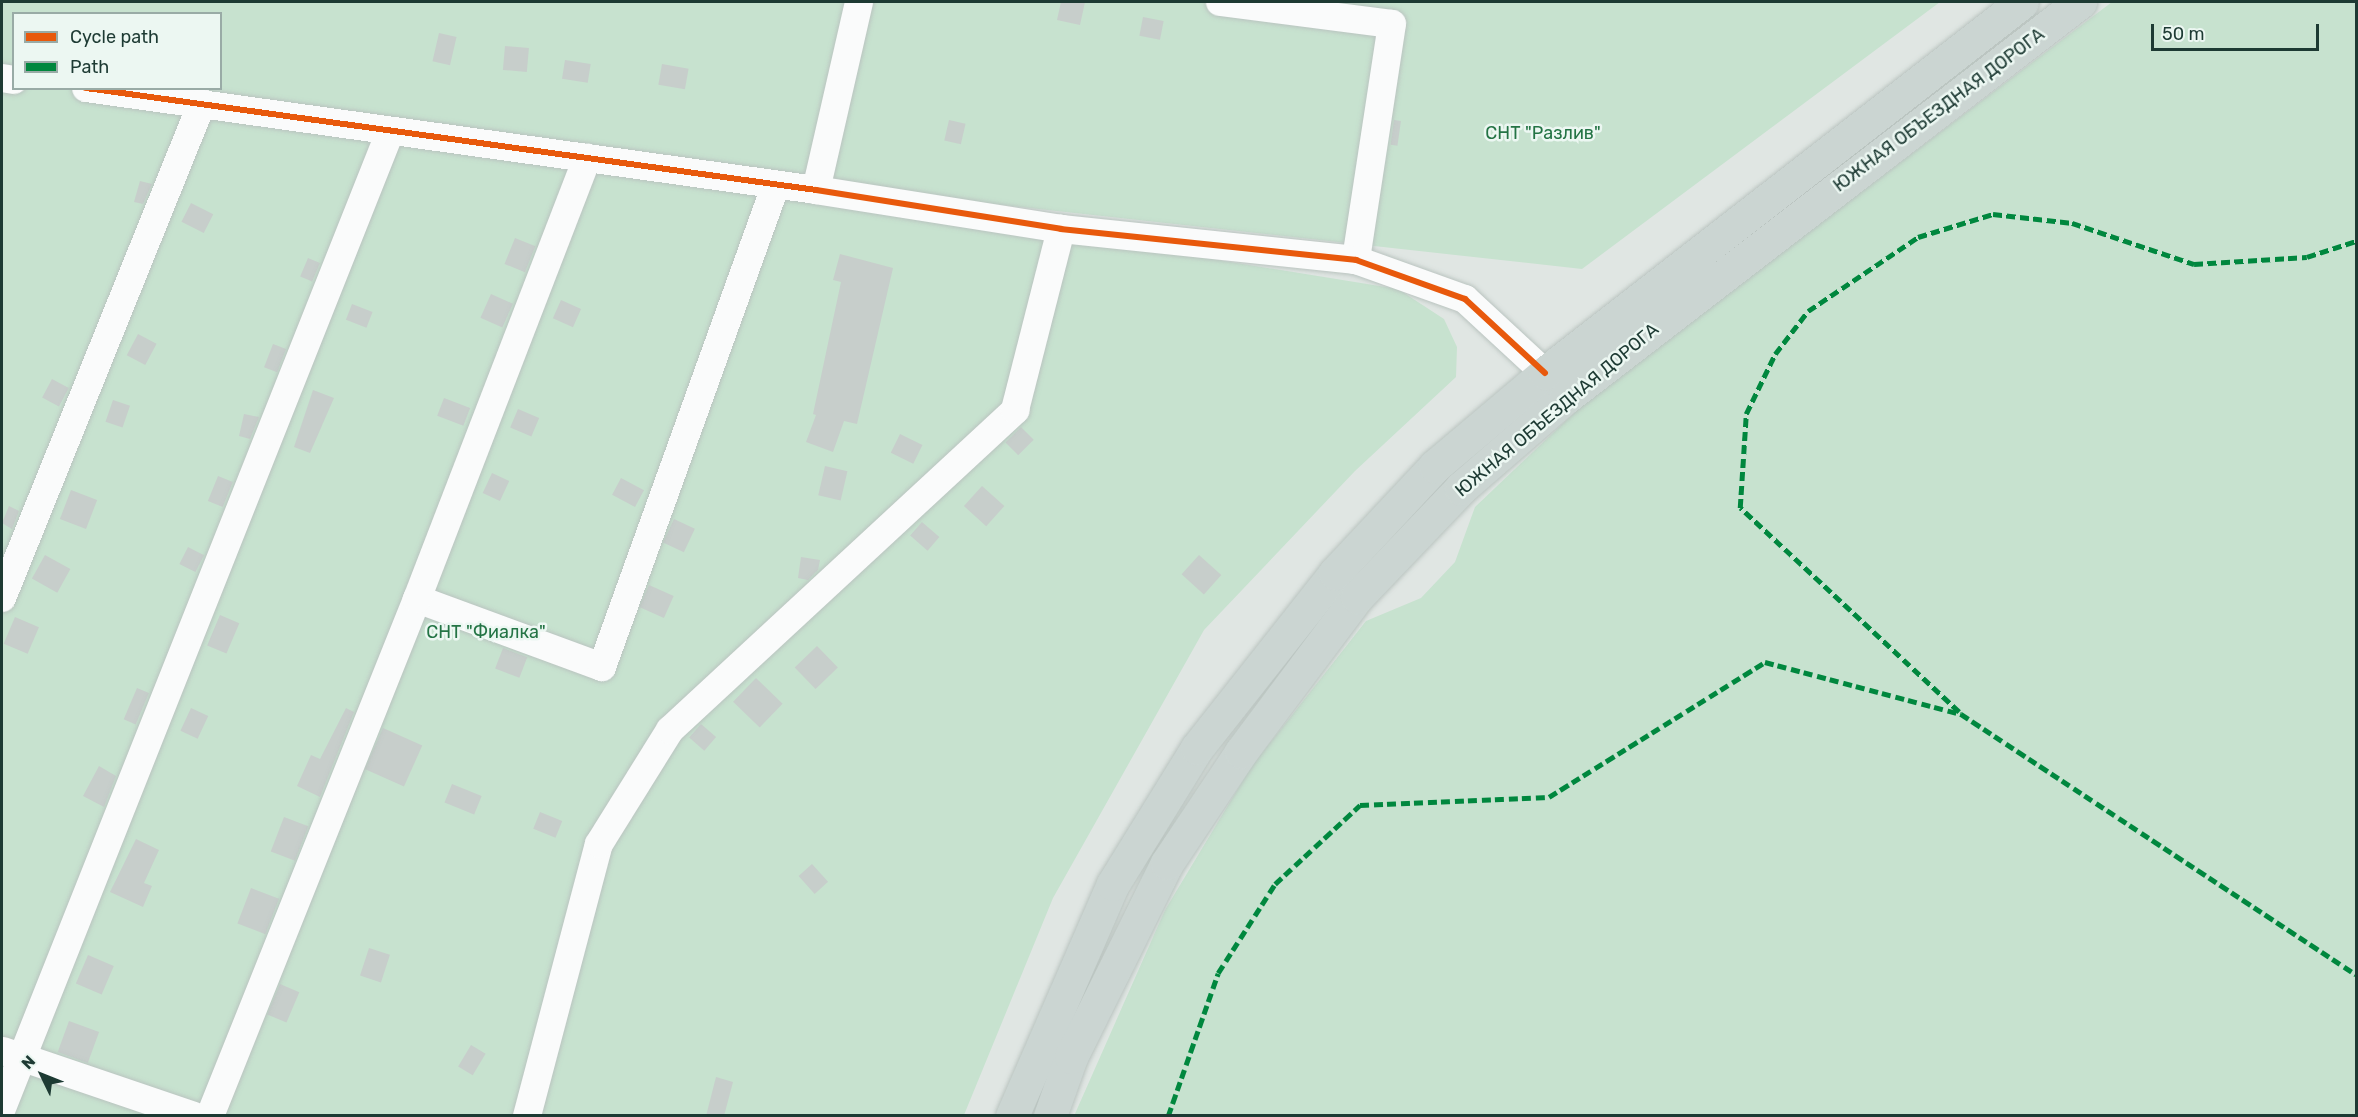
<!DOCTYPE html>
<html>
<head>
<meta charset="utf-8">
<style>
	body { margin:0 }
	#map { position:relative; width:2358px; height:1117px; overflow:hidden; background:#e0e6e3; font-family:Rubik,sans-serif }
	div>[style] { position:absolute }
	.green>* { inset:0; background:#c7e2cf }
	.building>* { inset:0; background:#c7cecb; transform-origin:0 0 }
	.roads { filter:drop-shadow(0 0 2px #bac4c0) drop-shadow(0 0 2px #bac4c0) }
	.minor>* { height:28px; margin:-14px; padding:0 14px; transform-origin:14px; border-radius:14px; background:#fafbfb }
	.major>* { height:33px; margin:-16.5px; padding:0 16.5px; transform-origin:16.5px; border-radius:16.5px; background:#cbd5d2 }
	.quiet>* { height:4.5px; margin-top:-2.25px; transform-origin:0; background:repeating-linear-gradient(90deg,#00873e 0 9px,transparent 0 13.5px) }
	.cycleway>* { height:6px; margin:-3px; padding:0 3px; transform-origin:3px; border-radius:3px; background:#e8590c }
	span { translate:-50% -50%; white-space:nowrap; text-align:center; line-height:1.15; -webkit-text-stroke:5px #ecf7f2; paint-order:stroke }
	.street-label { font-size:18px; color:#1d3a33 }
	.park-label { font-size:18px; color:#247445 }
	.frame { position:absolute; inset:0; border:3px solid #1d3a33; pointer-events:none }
	.legend { position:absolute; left:12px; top:12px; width:210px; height:78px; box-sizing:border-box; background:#ecf7f2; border:2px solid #99aba6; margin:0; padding:8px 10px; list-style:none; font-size:18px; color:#1d3a33 }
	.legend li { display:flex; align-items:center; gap:12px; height:30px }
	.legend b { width:30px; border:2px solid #99aba6 }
	.north { position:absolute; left:12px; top:1045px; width:60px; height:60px; -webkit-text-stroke:4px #ecf7f2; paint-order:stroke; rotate:313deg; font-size:16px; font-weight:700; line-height:24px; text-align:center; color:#1d3a33 }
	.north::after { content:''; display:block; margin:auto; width:21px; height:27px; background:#1d3a33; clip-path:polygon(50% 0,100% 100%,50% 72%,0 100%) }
	.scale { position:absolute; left:2151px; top:24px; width:168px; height:27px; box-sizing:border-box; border:3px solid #1d3a33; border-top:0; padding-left:8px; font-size:18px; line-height:21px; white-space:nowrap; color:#1d3a33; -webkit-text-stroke:4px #ecf7f2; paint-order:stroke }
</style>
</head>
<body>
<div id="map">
	<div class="green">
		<div style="clip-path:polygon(evenodd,2px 2px,1940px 2px,1582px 269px,605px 161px,1398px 289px,1444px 319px,1457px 347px,1456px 377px,1355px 471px,1204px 630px,1053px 898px,964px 1115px,2px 1116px,2px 2px,14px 14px,220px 14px,220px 88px,14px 88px,14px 14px)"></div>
		<div style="clip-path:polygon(2112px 2px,2356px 2px,2356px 1115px,1074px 1116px,1165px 910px,1251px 767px,1366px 621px,1421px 598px,1455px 562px,1475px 507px,1592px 396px)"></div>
	</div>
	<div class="building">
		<div style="clip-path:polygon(1061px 2px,1085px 2px,1080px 25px,1057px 20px)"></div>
		<div style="left:1143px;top:17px;width:21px;height:19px;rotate:11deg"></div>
		<div style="left:439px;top:33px;width:18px;height:29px;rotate:13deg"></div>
		<div style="left:505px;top:46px;width:24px;height:24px;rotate:5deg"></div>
		<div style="left:565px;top:60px;width:26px;height:19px;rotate:9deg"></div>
		<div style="left:662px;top:64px;width:27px;height:21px;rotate:10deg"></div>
		<div style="left:949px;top:120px;width:17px;height:21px;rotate:13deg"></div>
		<div style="left:1394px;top:120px;width:7px;height:25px;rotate:8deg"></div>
		<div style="clip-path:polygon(140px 181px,152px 184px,143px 204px,134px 202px)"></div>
		<div style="left:191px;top:203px;width:25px;height:21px;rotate:27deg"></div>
		<div style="left:515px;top:238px;width:22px;height:28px;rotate:22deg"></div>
		<div style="clip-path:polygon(840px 254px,893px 268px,857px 424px,844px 421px,833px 452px,806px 442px,816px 415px,813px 414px,841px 282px,833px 280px)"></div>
		<div style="left:308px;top:258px;width:13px;height:20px;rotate:23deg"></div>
		<div style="left:491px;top:294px;width:24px;height:26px;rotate:24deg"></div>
		<div style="left:561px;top:300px;width:22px;height:20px;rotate:24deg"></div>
		<div style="left:352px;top:304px;width:22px;height:17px;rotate:21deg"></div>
		<div style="left:138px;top:334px;width:21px;height:24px;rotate:28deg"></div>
		<div style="left:273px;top:344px;width:14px;height:25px;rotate:21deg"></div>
		<div style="left:52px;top:379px;width:19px;height:21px;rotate:28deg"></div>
		<div style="clip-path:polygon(313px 390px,334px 398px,310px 453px,294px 447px)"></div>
		<div style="left:444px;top:398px;width:28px;height:19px;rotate:21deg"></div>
		<div style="left:113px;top:400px;width:18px;height:23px;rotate:19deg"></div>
		<div style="left:518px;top:409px;width:23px;height:20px;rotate:23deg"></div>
		<div style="clip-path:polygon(244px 414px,259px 417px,250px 439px,239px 436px)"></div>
		<div style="left:1021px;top:427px;width:18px;height:22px;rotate:45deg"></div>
		<div style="left:900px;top:434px;width:25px;height:21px;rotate:26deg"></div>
		<div style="left:825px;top:466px;width:23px;height:30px;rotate:13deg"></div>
		<div style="left:492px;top:473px;width:19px;height:22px;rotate:25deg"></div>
		<div style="left:218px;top:476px;width:16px;height:27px;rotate:22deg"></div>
		<div style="left:621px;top:478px;width:26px;height:19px;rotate:28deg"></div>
		<div style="left:982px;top:486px;width:30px;height:27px;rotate:42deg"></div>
		<div style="left:71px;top:490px;width:28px;height:31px;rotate:21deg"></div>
		<div style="clip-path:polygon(9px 506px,19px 511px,12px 529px,2px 523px)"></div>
		<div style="left:674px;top:519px;width:23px;height:26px;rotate:25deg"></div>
		<div style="left:922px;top:522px;width:23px;height:18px;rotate:41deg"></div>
		<div style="left:188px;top:547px;width:18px;height:19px;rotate:27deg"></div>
		<div style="left:45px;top:555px;width:29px;height:27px;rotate:29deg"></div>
		<div style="left:1199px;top:555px;width:30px;height:26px;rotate:42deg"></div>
		<div style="clip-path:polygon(801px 557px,820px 560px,818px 570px,808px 580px,798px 578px)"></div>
		<div style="left:649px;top:585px;width:27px;height:24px;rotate:24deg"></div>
		<div style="left:220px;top:615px;width:21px;height:33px;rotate:23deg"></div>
		<div style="left:15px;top:617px;width:26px;height:29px;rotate:23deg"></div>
		<div style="left:817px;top:646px;width:30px;height:31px;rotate:46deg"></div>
		<div style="left:503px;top:648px;width:26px;height:22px;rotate:21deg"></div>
		<div style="left:756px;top:678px;width:37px;height:33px;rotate:44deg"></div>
		<div style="left:137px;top:688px;width:13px;height:34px;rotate:23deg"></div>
		<div style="left:191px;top:708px;width:19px;height:25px;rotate:25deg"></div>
		<div style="clip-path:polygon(346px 708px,354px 712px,320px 797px,297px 786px,311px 755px,320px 759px)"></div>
		<div style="left:701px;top:724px;width:20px;height:18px;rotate:41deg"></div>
		<div style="left:383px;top:728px;width:43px;height:45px;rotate:24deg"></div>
		<div style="clip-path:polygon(99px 766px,116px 776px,104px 807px,83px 796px)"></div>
		<div style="left:452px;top:784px;width:32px;height:20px;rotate:22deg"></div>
		<div style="left:540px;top:812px;width:24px;height:18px;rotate:22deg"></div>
		<div style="left:284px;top:817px;width:26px;height:37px;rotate:21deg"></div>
		<div style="clip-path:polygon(136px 839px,159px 850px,144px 883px,152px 886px,143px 907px,110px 892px)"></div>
		<div style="left:812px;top:864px;width:24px;height:18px;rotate:48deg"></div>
		<div style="left:251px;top:888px;width:30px;height:38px;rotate:21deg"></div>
		<div style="left:369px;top:948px;width:22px;height:29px;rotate:18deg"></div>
		<div style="left:88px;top:955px;width:28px;height:31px;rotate:23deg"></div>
		<div style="left:280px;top:984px;width:21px;height:33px;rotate:23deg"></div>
		<div style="left:69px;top:1021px;width:32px;height:33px;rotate:20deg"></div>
		<div style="left:471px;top:1045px;width:17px;height:25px;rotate:31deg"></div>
		<div style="clip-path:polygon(716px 1077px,733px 1082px,724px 1116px,706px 1116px)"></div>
	</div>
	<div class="roads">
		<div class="minor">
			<div style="left:1220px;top:2px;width:173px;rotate:7.3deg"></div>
			<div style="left:1392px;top:24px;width:239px;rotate:98.7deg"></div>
			<div style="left:2px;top:78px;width:12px;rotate:9deg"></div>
			<div style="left:86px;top:88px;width:737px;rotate:7.95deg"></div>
			<div style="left:816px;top:190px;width:248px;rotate:9deg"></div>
			<div style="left:1061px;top:229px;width:297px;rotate:6deg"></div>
			<div style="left:1356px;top:260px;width:116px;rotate:19.7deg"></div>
			<div style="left:1465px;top:299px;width:109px;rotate:42.8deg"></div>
			<div style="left:816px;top:190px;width:193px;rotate:-77.1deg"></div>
			<div style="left:2px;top:598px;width:534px;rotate:-68deg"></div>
			<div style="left:417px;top:599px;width:197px;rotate:20.2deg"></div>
			<div style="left:602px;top:667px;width:510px;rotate:-70.18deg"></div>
			<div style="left:3px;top:1051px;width:202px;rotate:18.8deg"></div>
			<div style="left:2px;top:1108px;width:1050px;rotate:-68.32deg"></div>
			<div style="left:210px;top:1116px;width:557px;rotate:-68.18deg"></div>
			<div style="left:417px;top:599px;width:473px;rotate:-68.9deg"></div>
			<div style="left:527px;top:1116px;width:281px;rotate:-75.2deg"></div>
			<div style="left:599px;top:844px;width:134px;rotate:-58.1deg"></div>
			<div style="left:670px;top:730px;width:471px;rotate:-42.8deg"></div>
			<div style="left:1015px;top:410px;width:187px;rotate:-75.7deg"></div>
		</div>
		<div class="major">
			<div style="left:1012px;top:1116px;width:253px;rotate:-66.5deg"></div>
			<div style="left:1113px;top:884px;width:160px;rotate:-58.3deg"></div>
			<div style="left:1197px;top:748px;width:223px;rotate:-51.7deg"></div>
			<div style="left:1335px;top:573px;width:146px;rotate:-46.9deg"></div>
			<div style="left:1435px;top:466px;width:144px;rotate:-40.2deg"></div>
			<div style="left:1545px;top:373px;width:604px;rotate:-37.87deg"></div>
			<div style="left:1050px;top:1116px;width:63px;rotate:-70.4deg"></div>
			<div style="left:1071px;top:1057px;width:216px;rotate:-63.7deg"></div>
			<div style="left:1167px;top:863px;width:133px;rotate:-56.3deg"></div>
			<div style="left:1241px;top:752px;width:194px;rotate:-53.2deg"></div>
			<div style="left:1357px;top:597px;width:151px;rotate:-46.3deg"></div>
			<div style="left:1461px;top:488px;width:138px;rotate:-40.9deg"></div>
			<div style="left:1565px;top:398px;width:650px;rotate:-37.56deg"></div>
		</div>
	</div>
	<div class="quiet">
		<div style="left:1959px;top:712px;width:299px;rotate:-137deg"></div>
		<div style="left:1740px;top:508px;width:94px;rotate:-86.3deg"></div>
		<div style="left:1746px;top:414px;width:67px;rotate:-64.2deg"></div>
		<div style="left:1775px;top:354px;width:54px;rotate:-52.5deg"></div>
		<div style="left:1808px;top:311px;width:133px;rotate:-33.9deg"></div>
		<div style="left:1918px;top:237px;width:78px;rotate:-17deg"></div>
		<div style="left:1993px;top:214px;width:80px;rotate:6.5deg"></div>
		<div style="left:2072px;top:223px;width:129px;rotate:18.6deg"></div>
		<div style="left:2194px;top:264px;width:113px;rotate:-3.5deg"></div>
		<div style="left:2307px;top:257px;width:52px;rotate:-18.1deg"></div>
		<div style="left:1168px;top:1116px;width:151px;rotate:-70.7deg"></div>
		<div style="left:1218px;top:973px;width:106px;rotate:-57.4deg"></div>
		<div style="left:1275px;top:884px;width:116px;rotate:-42.9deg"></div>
		<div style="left:1360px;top:805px;width:189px;rotate:-2.4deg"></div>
		<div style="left:1549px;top:797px;width:255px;rotate:-32deg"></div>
		<div style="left:1765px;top:662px;width:203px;rotate:14.9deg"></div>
		<div style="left:1961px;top:714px;width:473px;rotate:33.4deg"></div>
	</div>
	<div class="cycleway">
		<div style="left:86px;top:88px;width:737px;rotate:7.95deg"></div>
		<div style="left:816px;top:190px;width:248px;rotate:9deg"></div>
		<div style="left:1061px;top:229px;width:297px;rotate:6deg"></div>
		<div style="left:1356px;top:260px;width:116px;rotate:19.7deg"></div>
		<div style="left:1465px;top:299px;width:109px;rotate:42.8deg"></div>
	</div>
	<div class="street-label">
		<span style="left:1939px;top:110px;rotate:-37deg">ЮЖНАЯ ОБЪЕЗДНАЯ ДОРОГА</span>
		<span style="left:1557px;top:410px;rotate:-40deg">ЮЖНАЯ ОБЪЕЗДНАЯ ДОРОГА</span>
	</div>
	<div class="park-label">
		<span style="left:1543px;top:133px">СНТ "Разлив"</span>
		<span style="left:486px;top:632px">СНТ "Фиалка"</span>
	</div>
	<div class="frame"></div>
	<ul class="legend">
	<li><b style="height:8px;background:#e8590c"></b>Cycle path</li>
	<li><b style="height:8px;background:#00873e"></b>Path</li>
	</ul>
	<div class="north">N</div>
	<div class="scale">50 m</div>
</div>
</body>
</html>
